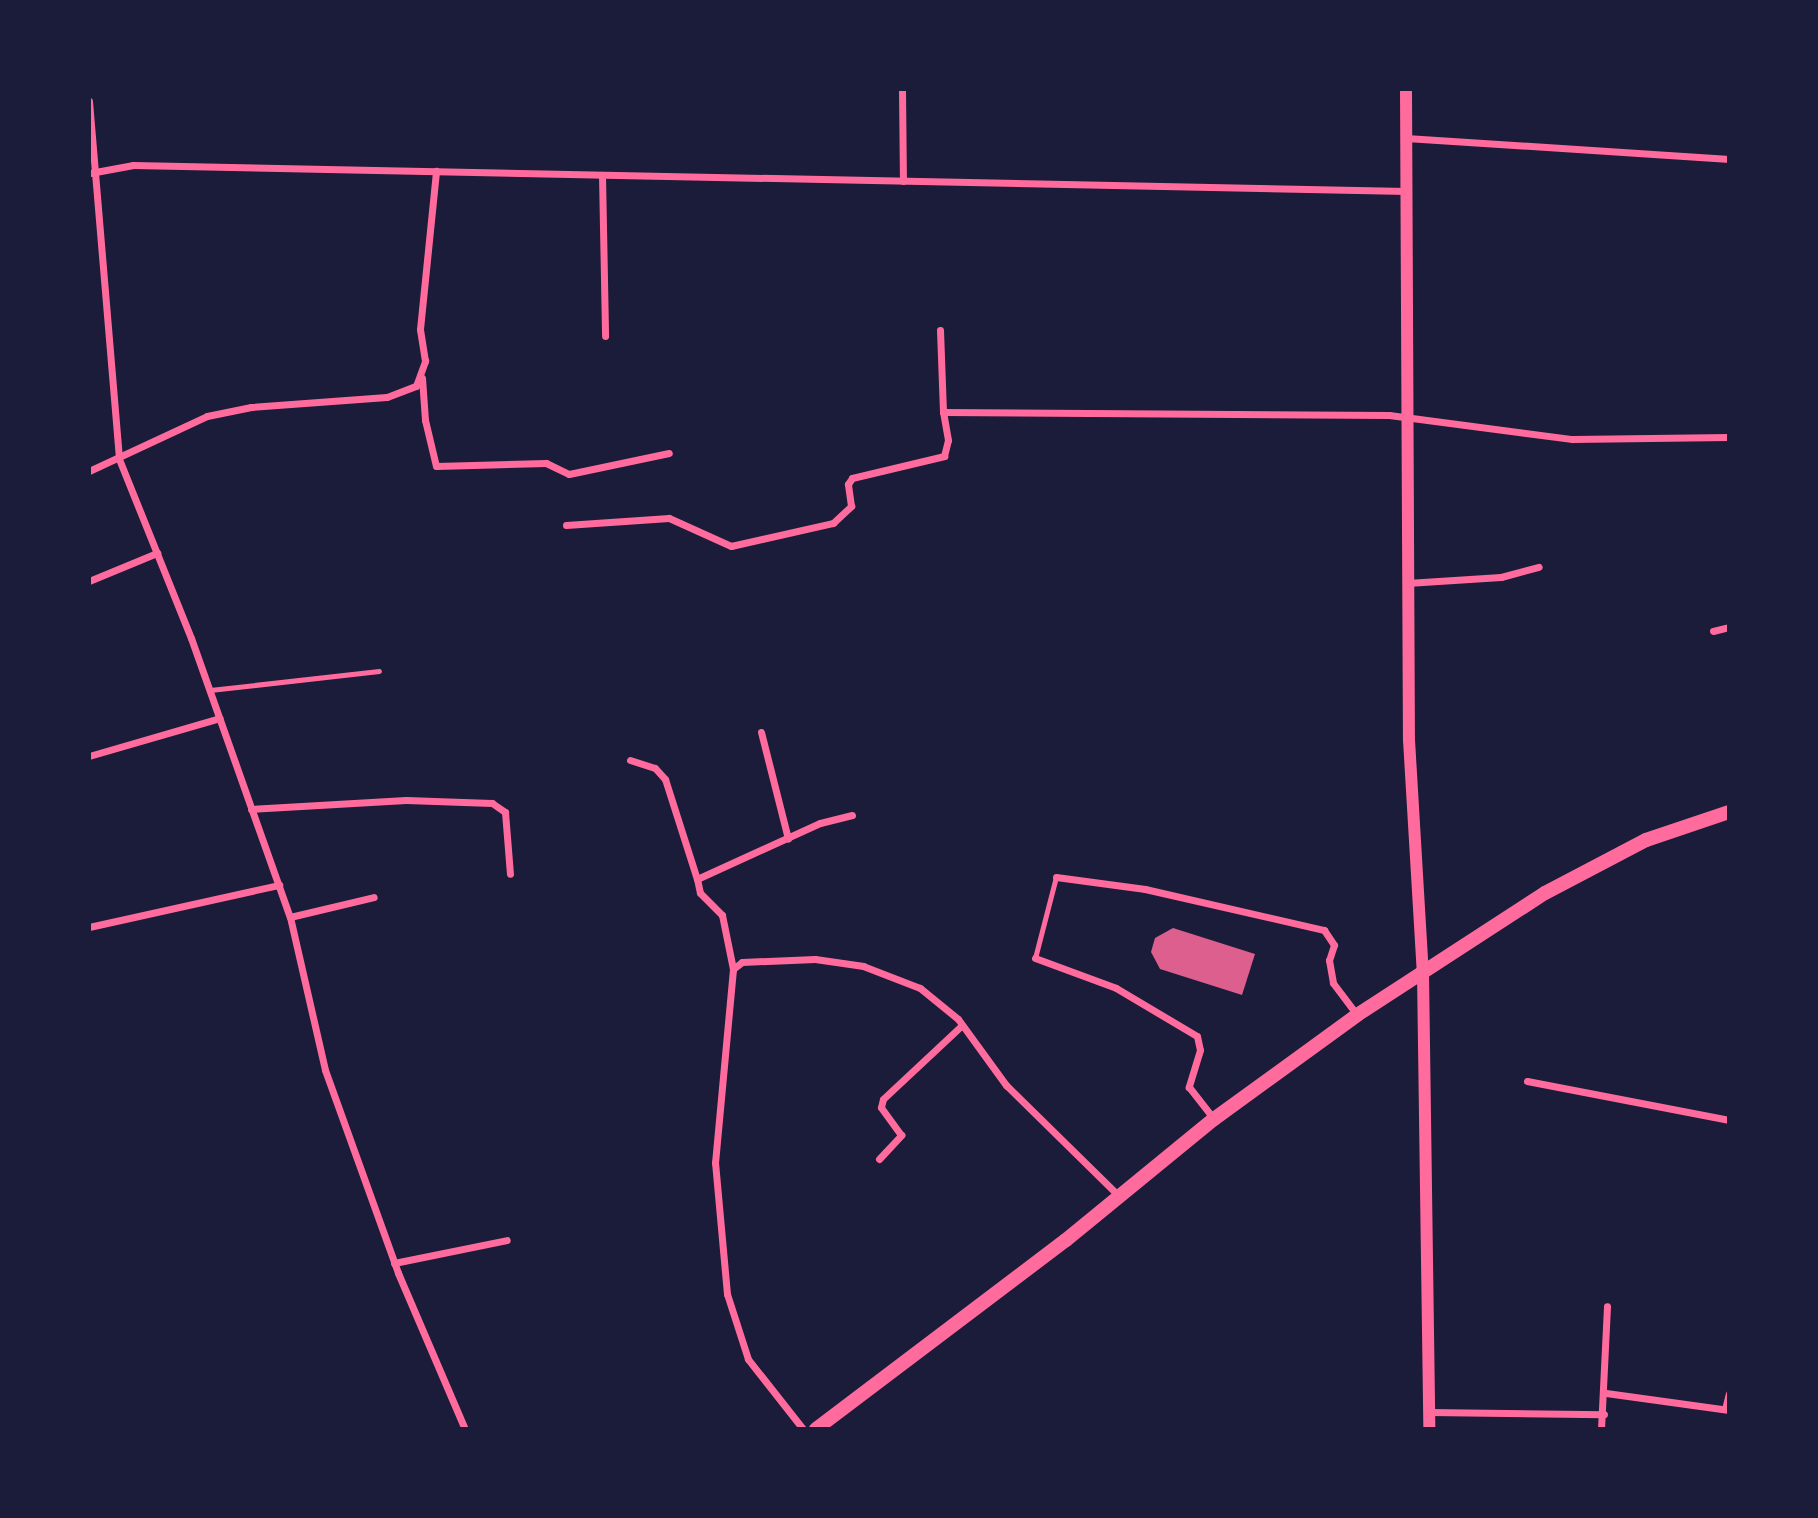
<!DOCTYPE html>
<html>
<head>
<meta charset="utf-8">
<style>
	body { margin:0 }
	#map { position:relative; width:1818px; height:1518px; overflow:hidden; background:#1b1b3a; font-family:Overpass,sans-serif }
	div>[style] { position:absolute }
	.building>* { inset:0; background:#dd5f8e }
	.service>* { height:5px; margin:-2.5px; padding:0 2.5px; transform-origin:2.5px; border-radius:2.5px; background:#ff6b9d }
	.minor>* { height:7px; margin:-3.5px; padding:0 3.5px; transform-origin:3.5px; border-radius:3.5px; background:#ff6b9d }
	.tertiary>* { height:12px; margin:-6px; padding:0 6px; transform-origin:6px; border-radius:6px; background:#ff6b9d }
	.secondary>* { height:14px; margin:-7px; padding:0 7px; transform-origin:7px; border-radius:7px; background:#ff6b9d }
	span { translate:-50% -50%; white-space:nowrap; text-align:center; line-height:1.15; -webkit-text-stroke:5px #1b1b3a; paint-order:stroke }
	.frame { position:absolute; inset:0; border:91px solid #1b1b3a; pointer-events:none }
</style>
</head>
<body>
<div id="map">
	<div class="building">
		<div style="clip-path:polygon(1173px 928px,1255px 954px,1242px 995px,1160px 969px,1151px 952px,1155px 938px)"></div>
	</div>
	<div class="service">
		<div style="left:210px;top:690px;width:170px;rotate:-6.4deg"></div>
		<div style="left:1035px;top:958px;width:84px;rotate:-75.5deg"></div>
	</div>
	<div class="minor">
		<div style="left:902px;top:89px;width:92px;rotate:89.4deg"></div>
		<div style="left:89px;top:101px;width:359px;rotate:85.2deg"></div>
		<div style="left:119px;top:459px;width:193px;rotate:68.1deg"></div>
		<div style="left:191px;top:638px;width:296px;rotate:70.5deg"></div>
		<div style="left:290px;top:917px;width:157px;rotate:77.1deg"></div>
		<div style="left:325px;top:1070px;width:216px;rotate:70.2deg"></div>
		<div style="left:398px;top:1273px;width:170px;rotate:66.8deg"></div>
		<div style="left:1406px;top:138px;width:324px;rotate:3.7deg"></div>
		<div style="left:90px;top:173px;width:44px;rotate:-10.5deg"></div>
		<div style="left:133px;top:165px;width:1274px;rotate:1.17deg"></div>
		<div style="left:602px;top:175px;width:161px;rotate:88.9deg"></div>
		<div style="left:940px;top:330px;width:82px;rotate:87.9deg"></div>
		<div style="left:422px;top:378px;width:42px;rotate:85.9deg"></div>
		<div style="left:425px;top:420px;width:47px;rotate:76.6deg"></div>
		<div style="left:436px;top:466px;width:110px;rotate:-1.6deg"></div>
		<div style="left:546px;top:463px;width:25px;rotate:26deg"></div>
		<div style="left:569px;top:474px;width:102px;rotate:-11.9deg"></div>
		<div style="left:89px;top:471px;width:130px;rotate:-25deg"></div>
		<div style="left:207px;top:416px;width:45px;rotate:-11.6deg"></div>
		<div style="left:251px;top:407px;width:136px;rotate:-4.2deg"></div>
		<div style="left:387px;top:397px;width:31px;rotate:-21deg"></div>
		<div style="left:416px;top:386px;width:27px;rotate:-70deg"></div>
		<div style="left:425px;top:361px;width:32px;rotate:-99deg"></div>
		<div style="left:420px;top:329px;width:159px;rotate:-84.2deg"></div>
		<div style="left:566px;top:525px;width:103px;rotate:-3.9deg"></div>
		<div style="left:669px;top:518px;width:68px;rotate:24.3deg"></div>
		<div style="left:731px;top:546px;width:105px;rotate:-12.7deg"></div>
		<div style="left:833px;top:523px;width:25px;rotate:-43deg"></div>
		<div style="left:851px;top:506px;width:22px;rotate:-98deg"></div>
		<div style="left:848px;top:484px;width:7px;rotate:-56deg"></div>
		<div style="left:852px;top:478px;width:95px;rotate:-13.4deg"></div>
		<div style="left:944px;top:456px;width:16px;rotate:-76deg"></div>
		<div style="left:948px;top:440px;width:28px;rotate:-100deg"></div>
		<div style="left:943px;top:412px;width:446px;rotate:0.4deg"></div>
		<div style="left:1389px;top:415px;width:185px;rotate:7.5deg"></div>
		<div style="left:1572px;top:439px;width:157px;rotate:-0.7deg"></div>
		<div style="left:89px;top:581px;width:74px;rotate:-22.4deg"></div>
		<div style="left:1407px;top:583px;width:94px;rotate:-3.7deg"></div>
		<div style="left:1501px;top:577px;width:39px;rotate:-15deg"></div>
		<div style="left:1713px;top:631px;width:16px;rotate:-14deg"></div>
		<div style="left:761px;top:732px;width:110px;rotate:75.8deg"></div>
		<div style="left:89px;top:756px;width:136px;rotate:-16.2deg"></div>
		<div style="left:630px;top:760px;width:26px;rotate:18deg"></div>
		<div style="left:655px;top:768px;width:15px;rotate:48deg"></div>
		<div style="left:665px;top:779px;width:105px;rotate:72.3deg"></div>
		<div style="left:251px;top:809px;width:155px;rotate:-3.3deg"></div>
		<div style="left:406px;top:800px;width:86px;rotate:2deg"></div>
		<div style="left:492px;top:803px;width:16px;rotate:35deg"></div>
		<div style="left:505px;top:812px;width:62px;rotate:85.4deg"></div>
		<div style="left:1056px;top:877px;width:90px;rotate:7.7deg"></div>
		<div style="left:1145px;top:889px;width:184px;rotate:12.9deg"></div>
		<div style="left:1324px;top:930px;width:18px;rotate:56deg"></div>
		<div style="left:1334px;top:945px;width:16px;rotate:108deg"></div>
		<div style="left:1329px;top:960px;width:23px;rotate:80deg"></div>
		<div style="left:1333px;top:983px;width:40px;rotate:53deg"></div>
		<div style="left:290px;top:917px;width:86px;rotate:-13.4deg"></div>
		<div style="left:89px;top:927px;width:195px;rotate:-12.5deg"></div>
		<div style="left:1035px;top:958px;width:86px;rotate:20.3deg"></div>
		<div style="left:1116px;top:988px;width:94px;rotate:30.7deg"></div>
		<div style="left:1197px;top:1036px;width:14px;rotate:78deg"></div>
		<div style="left:1200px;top:1050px;width:39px;rotate:107deg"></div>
		<div style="left:1189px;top:1087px;width:41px;rotate:52deg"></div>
		<div style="left:733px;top:969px;width:55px;rotate:-101.5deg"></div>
		<div style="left:722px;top:915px;width:31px;rotate:-135deg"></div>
		<div style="left:700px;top:893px;width:14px;rotate:-102deg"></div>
		<div style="left:697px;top:879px;width:135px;rotate:-24.5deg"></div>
		<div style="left:820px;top:823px;width:33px;rotate:-14deg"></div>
		<div style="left:1527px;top:1081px;width:206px;rotate:10.9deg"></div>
		<div style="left:879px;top:1159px;width:33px;rotate:-47deg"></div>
		<div style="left:901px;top:1135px;width:34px;rotate:-126deg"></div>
		<div style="left:881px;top:1107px;width:8px;rotate:-76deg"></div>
		<div style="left:883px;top:1099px;width:108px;rotate:-43.1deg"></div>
		<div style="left:394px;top:1263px;width:115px;rotate:-11.5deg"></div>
		<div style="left:1606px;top:1393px;width:124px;rotate:7.9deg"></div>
		<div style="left:1725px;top:1409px;width:16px;rotate:-76deg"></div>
		<div style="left:1429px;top:1412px;width:175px;rotate:0.7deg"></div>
		<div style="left:803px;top:1429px;width:89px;rotate:-128.2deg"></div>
		<div style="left:748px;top:1359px;width:68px;rotate:-107.9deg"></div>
		<div style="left:727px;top:1294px;width:132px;rotate:-95.2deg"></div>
		<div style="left:715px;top:1163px;width:195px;rotate:-84.7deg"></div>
		<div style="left:733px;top:969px;width:11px;rotate:-38deg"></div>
		<div style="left:742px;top:962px;width:73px;rotate:-2.4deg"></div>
		<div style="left:815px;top:959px;width:49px;rotate:8.3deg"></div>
		<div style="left:863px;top:966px;width:61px;rotate:21.1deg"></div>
		<div style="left:920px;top:988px;width:49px;rotate:39.2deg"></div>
		<div style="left:958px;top:1019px;width:82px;rotate:54deg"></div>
		<div style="left:1006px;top:1085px;width:158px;rotate:44.5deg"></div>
		<div style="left:1601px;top:1429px;width:123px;rotate:-87.2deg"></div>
	</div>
	<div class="tertiary">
		<div style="left:1406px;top:89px;width:651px;rotate:89.74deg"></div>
		<div style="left:1409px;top:740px;width:233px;rotate:86.6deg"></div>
		<div style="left:1423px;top:973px;width:456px;rotate:89.2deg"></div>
	</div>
	<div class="secondary">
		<div style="left:816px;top:1429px;width:313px;rotate:-37.1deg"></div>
		<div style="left:1066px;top:1240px;width:191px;rotate:-39.3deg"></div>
		<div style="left:1214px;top:1119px;width:177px;rotate:-36deg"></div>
		<div style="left:1357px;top:1015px;width:224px;rotate:-33deg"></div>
		<div style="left:1545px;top:893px;width:114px;rotate:-27.7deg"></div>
		<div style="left:1646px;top:840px;width:88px;rotate:-18.6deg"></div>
	</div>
	<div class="frame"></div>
</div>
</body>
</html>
